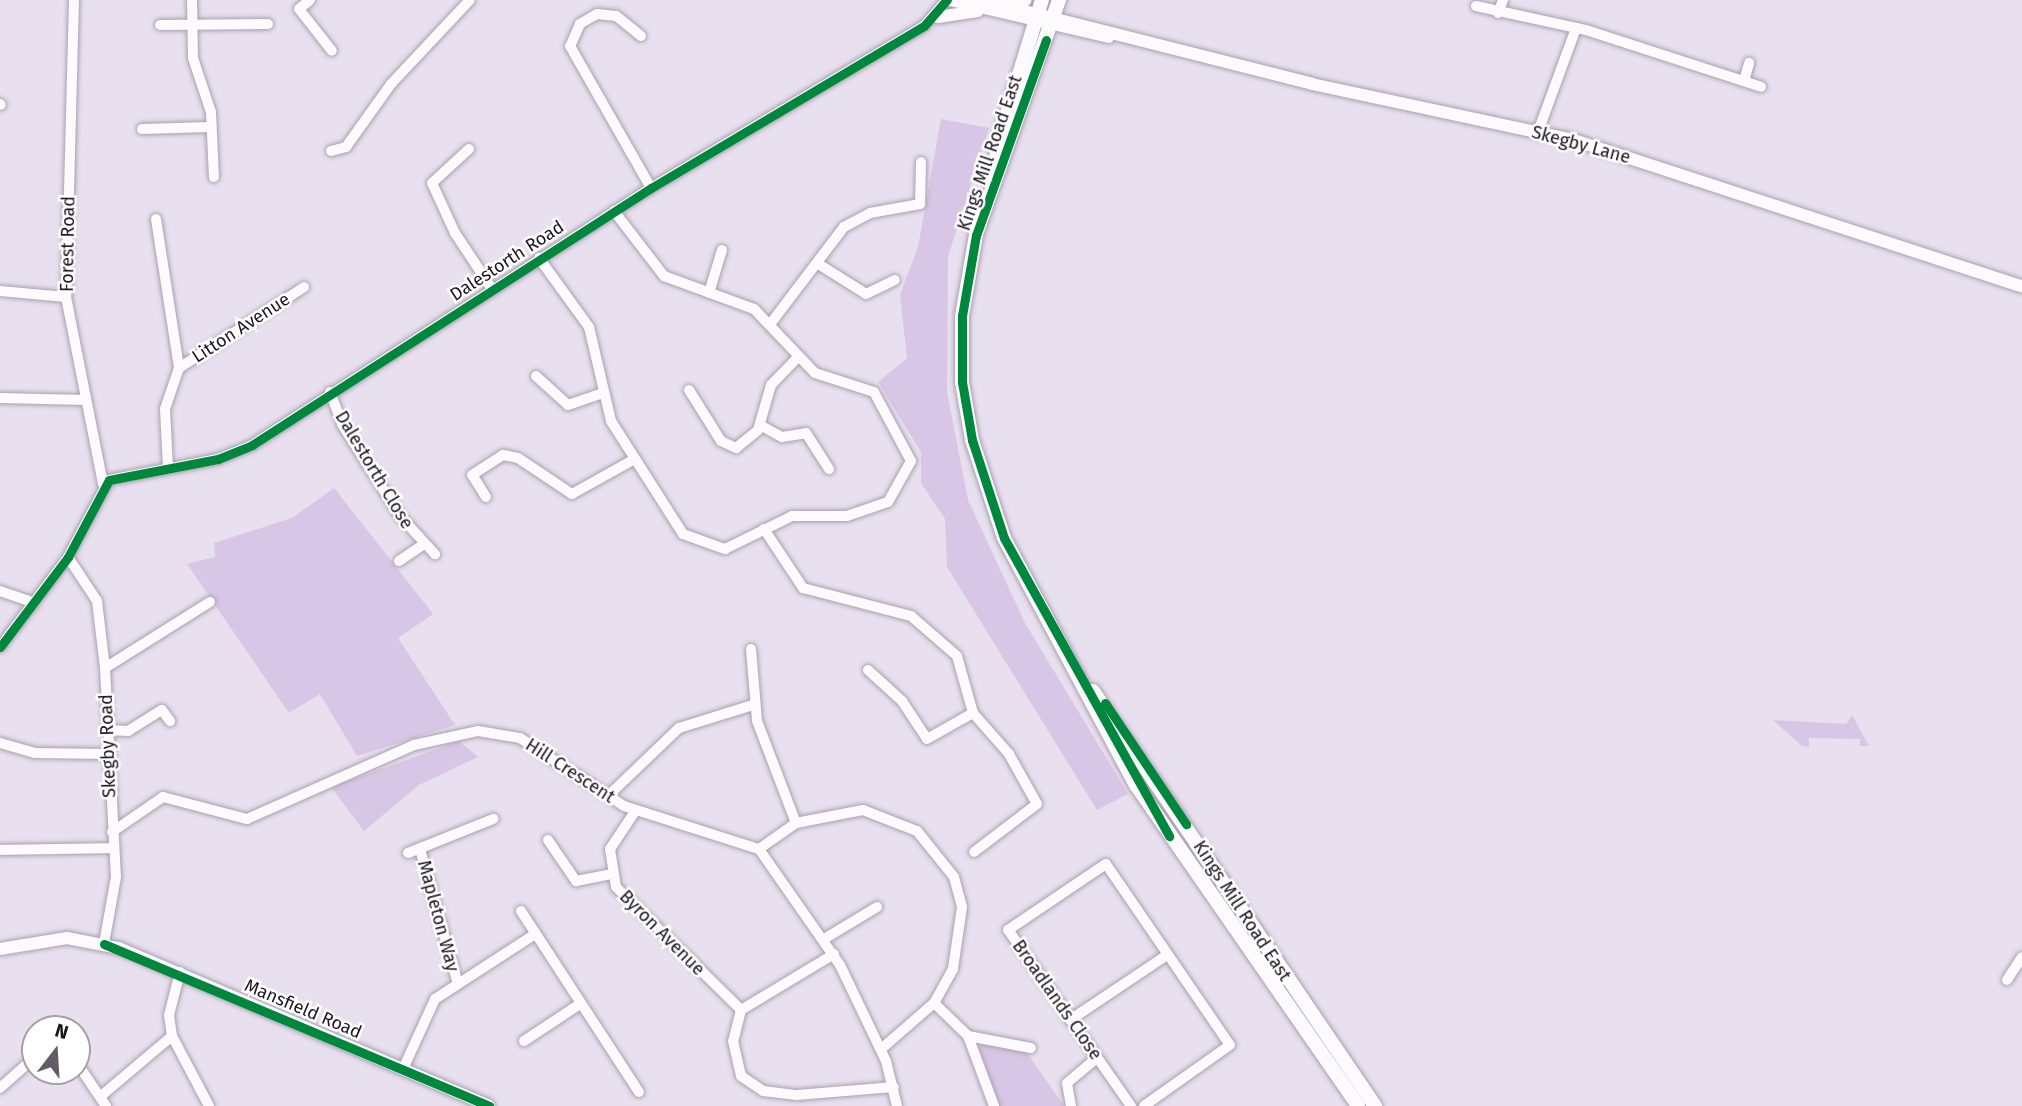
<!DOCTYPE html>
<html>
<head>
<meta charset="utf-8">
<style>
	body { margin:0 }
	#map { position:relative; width:2022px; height:1106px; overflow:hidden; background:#e8dfef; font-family:"Fira Sans",sans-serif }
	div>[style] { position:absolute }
	.green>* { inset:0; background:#d7c6e5 }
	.roads { filter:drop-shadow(0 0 2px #a9a1ae) drop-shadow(0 0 2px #a9a1ae) }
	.minor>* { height:10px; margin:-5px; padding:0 5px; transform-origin:5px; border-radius:5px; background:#fcfafd }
	.major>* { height:12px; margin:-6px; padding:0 6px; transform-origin:6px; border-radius:6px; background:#fcfafd }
	.highway>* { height:14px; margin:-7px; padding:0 7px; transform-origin:7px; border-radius:7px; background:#fcfafd }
	.cycleway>* { height:9px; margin:-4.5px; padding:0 4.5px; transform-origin:4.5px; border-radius:4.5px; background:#00873e }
	span { translate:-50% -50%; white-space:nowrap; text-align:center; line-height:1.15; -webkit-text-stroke:5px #fff; paint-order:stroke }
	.street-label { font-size:18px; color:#1b151f }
	.north { position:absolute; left:21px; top:1015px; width:70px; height:70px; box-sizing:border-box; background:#fff; border:2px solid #a4a1a5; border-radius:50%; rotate:17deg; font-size:19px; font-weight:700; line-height:28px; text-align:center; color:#1b151f }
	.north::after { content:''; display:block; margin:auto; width:24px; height:32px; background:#635c68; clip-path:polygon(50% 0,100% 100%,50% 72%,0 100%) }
</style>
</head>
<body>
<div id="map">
	<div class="green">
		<div style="clip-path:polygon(941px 119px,989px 128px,948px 257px,947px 392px,968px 500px,1025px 623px,1128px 794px,1097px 810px,947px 567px,945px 519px,921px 483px,921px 452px,878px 382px,907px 358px,900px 295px,918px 247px)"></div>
		<div style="clip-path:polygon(334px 488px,433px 614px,398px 638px,455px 725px,357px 756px,320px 694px,289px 713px,187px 564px,215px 557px,214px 543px,292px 518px)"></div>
		<div style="clip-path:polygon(1852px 715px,1869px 746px,1860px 746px,1860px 739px,1809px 738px,1809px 747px,1802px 746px,1773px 720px,1846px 724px)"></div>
		<div style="clip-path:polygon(459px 741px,478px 757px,419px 785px,364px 831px,331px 787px)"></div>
		<div style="clip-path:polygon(983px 1043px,1025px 1050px,1064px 1106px,999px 1106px,979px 1047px)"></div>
	</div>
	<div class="roads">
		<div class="minor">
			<div style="left:74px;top:0;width:297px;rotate:91.5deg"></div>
			<div style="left:66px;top:297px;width:191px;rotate:78.8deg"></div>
			<div style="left:192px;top:0;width:58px;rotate:89deg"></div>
			<div style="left:193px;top:58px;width:57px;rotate:71.6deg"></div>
			<div style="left:211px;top:112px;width:65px;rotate:87.4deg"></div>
			<div style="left:310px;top:0;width:14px;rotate:141deg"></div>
			<div style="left:299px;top:9px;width:53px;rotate:51.8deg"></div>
			<div style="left:1476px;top:6px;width:113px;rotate:12.3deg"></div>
			<div style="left:1586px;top:30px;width:184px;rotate:18deg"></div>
			<div style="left:1498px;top:13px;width:14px;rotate:-69deg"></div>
			<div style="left:160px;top:25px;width:108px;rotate:-0.5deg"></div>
			<div style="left:641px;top:36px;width:32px;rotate:-141deg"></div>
			<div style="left:616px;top:16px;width:19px;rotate:-174deg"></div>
			<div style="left:597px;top:14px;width:20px;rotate:150deg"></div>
			<div style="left:580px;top:24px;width:24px;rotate:114deg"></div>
			<div style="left:570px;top:46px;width:163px;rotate:60.3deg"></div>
			<div style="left:1744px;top:81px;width:19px;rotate:-74deg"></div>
			<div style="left:0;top:104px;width:1px;rotate:45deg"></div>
			<div style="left:142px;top:129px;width:69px;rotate:-1.7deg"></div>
			<div style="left:1538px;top:132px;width:111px;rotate:-69.9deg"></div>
			<div style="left:469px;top:149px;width:50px;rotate:137.4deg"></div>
			<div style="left:432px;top:183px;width:55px;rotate:65.3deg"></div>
			<div style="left:455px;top:233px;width:67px;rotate:56.5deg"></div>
			<div style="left:331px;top:151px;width:16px;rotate:-15deg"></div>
			<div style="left:346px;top:147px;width:77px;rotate:-54.5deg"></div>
			<div style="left:391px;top:84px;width:115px;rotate:-46.8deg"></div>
			<div style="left:156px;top:219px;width:151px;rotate:81.2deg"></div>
			<div style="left:179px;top:368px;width:43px;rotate:108.9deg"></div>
			<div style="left:165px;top:409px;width:59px;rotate:87.1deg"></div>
			<div style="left:539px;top:258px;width:85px;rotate:54.1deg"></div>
			<div style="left:589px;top:327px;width:97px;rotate:76.8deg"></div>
			<div style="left:611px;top:421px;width:134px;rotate:57.5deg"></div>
			<div style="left:683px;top:534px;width:45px;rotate:19.7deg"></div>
			<div style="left:725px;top:549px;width:75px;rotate:-26.2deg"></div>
			<div style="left:792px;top:516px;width:55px"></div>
			<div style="left:847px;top:516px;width:43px;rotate:-18.9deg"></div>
			<div style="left:888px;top:502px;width:47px;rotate:-60.7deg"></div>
			<div style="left:911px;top:461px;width:78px;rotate:-118.2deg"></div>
			<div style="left:874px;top:392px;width:62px;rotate:-162.1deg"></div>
			<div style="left:815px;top:373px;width:88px;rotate:-133.6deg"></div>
			<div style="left:754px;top:309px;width:96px;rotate:-159.9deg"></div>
			<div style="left:664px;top:276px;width:82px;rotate:-127.6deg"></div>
			<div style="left:820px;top:265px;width:54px;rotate:32.2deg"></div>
			<div style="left:866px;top:294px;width:32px;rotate:-26deg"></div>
			<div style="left:0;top:291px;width:66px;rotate:5.2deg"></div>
			<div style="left:709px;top:293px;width:45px;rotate:-73.2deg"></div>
			<div style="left:771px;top:323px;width:121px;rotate:-52.8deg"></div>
			<div style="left:844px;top:227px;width:30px;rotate:-28deg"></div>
			<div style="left:870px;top:213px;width:51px;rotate:-10.2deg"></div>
			<div style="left:920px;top:204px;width:42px;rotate:-88.6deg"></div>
			<div style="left:179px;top:368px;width:149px;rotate:-32.9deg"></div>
			<div style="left:536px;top:376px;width:43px;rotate:42.2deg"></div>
			<div style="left:568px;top:405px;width:37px;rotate:-19deg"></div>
			<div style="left:689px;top:390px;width:60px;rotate:57.9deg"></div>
			<div style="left:721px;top:441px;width:17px;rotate:25deg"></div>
			<div style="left:736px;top:448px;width:28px;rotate:-39deg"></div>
			<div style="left:758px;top:430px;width:47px;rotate:-73.9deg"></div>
			<div style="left:771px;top:385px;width:36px;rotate:-46deg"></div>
			<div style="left:330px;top:392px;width:34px;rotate:69deg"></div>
			<div style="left:342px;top:424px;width:109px;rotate:57.8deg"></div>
			<div style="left:400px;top:516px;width:52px;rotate:47.4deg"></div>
			<div style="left:0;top:398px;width:86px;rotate:1.3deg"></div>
			<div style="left:760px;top:425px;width:25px;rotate:29deg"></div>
			<div style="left:782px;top:437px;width:24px;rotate:-9deg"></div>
			<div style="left:806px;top:433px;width:43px;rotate:57.4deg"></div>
			<div style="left:486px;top:497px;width:26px;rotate:-122deg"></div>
			<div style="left:472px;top:475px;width:37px;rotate:-33deg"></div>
			<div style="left:503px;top:455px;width:15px;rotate:11deg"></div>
			<div style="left:518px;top:458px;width:65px;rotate:33.7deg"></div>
			<div style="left:572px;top:494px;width:68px;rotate:-29.2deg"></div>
			<div style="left:764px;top:529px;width:71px;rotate:56.5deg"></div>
			<div style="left:803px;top:588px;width:112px;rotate:14.5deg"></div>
			<div style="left:911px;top:616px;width:61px;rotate:41deg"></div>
			<div style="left:957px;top:656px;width:59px;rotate:74.3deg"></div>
			<div style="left:973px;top:713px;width:55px;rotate:48.7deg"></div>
			<div style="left:1009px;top:754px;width:57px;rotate:60.8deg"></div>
			<div style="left:1037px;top:804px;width:79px;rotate:142.7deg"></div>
			<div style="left:68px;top:557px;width:53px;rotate:56.6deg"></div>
			<div style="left:97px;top:601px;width:67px;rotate:83.2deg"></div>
			<div style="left:105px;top:668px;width:209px;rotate:87deg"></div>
			<div style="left:116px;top:877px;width:68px;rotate:100.2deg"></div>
			<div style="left:399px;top:561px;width:27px;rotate:-34deg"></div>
			<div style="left:0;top:591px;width:36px;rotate:19deg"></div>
			<div style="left:0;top:647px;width:113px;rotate:-52.9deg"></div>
			<div style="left:68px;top:557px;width:87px;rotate:-62deg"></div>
			<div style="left:109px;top:480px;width:111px;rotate:-10.9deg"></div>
			<div style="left:218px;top:459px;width:37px;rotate:-22deg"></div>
			<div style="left:252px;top:445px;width:475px;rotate:-32.8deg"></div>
			<div style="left:651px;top:188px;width:317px;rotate:-30.7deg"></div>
			<div style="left:924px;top:26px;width:35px;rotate:-49deg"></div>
			<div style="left:751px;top:649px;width:72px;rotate:85.2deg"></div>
			<div style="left:757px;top:721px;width:109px;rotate:69.1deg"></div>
			<div style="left:105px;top:668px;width:124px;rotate:-32.2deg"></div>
			<div style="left:868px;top:670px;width:46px;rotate:42.4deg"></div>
			<div style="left:902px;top:701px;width:45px;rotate:56.7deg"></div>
			<div style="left:927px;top:739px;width:53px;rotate:-29.5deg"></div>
			<div style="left:109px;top:730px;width:19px;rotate:3deg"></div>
			<div style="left:128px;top:731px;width:40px;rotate:-32deg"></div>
			<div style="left:162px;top:710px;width:14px;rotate:54deg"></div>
			<div style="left:0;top:743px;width:35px;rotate:16deg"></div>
			<div style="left:34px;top:753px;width:75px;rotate:0.8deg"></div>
			<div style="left:609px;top:795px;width:97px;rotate:-43.7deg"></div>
			<div style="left:679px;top:728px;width:77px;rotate:-17.3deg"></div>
			<div style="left:636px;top:810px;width:47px;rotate:123.7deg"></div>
			<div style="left:610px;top:849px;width:38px;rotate:81deg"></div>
			<div style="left:616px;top:887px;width:175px;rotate:44.5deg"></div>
			<div style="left:112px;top:832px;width:62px;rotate:-34.5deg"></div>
			<div style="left:163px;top:797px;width:87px;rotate:14.7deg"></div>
			<div style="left:247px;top:819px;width:183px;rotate:-23.9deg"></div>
			<div style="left:414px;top:745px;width:66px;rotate:-12.3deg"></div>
			<div style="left:478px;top:731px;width:43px;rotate:9.5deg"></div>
			<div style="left:520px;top:738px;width:124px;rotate:33.2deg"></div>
			<div style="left:624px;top:806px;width:142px;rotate:17.7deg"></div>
			<div style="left:759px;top:849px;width:141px;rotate:55.1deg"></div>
			<div style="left:840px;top:965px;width:106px;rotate:64.4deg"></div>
			<div style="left:886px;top:1061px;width:46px;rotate:76.3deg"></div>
			<div style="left:548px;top:840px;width:50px;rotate:55.7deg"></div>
			<div style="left:576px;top:881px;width:36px;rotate:-11deg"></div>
			<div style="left:420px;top:849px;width:140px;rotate:74.3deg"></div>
			<div style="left:759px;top:849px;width:45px;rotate:-35.1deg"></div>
			<div style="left:796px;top:823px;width:68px;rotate:-11deg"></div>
			<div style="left:863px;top:810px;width:58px;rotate:21.3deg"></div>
			<div style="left:917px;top:831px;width:59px;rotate:51.2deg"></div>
			<div style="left:954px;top:877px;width:31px;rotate:75deg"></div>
			<div style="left:962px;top:907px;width:63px;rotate:98.3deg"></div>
			<div style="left:953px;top:969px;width:39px;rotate:119deg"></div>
			<div style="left:934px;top:1003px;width:70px;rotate:139deg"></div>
			<div style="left:0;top:850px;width:114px;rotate:-1deg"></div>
			<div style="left:408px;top:853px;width:92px;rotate:-21.8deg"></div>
			<div style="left:521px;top:911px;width:216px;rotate:56.9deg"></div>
			<div style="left:824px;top:939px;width:62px;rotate:-31.1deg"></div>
			<div style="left:834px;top:954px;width:109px;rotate:148.9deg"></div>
			<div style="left:741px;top:1010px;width:32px;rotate:104deg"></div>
			<div style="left:733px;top:1041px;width:36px;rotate:77deg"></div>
			<div style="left:741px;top:1076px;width:27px;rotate:34deg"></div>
			<div style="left:763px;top:1091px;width:34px;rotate:7deg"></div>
			<div style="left:797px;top:1095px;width:97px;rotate:-4.7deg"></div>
			<div style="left:180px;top:972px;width:44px;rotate:104.3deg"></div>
			<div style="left:169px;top:1015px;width:21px;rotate:82deg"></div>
			<div style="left:172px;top:1036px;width:79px;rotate:62.1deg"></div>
			<div style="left:2007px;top:980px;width:27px;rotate:-57deg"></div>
			<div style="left:934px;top:1003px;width:47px;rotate:44.1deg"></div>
			<div style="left:968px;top:1036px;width:75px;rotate:69.6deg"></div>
			<div style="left:1070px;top:1020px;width:117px;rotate:-33.8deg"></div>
			<div style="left:968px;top:1036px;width:64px;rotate:10.8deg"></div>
			<div style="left:524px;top:1041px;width:67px;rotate:-33.5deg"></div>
			<div style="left:77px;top:1063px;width:52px;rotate:56deg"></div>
			<div style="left:403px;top:1069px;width:77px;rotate:-65.4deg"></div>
			<div style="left:435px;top:999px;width:119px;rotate:-33deg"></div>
			<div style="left:0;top:1088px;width:47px;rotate:-41.5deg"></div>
			<div style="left:101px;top:1096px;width:93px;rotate:-40.2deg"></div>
			<div style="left:1071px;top:1106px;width:23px;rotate:-100deg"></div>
			<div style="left:1067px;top:1083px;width:39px;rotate:-40deg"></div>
			<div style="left:1131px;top:1106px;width:215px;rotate:-124.9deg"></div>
			<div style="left:1008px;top:930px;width:118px;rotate:-34deg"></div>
			<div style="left:1106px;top:864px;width:219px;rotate:55.6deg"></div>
			<div style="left:1230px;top:1045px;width:105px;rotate:144.7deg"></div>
		</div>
		<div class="major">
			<div style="left:950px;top:0;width:163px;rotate:13.1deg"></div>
			<div style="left:981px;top:0;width:341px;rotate:14.2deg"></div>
			<div style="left:1312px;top:84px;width:268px;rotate:12.1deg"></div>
			<div style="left:1574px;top:140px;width:471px;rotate:18.1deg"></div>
			<div style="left:938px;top:17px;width:40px;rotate:-8.5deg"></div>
			<div style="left:0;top:949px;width:68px;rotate:-9.3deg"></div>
			<div style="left:67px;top:938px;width:53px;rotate:10.9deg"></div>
			<div style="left:119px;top:948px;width:402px;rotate:23.1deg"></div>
		</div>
		<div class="highway">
			<div style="left:1059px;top:0;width:249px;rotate:109.5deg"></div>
			<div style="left:976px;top:235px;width:82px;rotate:99.8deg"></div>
			<div style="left:962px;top:316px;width:66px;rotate:90deg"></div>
			<div style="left:962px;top:382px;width:59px;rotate:80.2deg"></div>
			<div style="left:972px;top:440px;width:103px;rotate:71.9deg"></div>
			<div style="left:1004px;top:538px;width:280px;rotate:61.9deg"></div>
			<div style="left:1136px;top:785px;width:390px;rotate:55.3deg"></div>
			<div style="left:1000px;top:5px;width:25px;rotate:-12deg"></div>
			<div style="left:996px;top:170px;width:24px;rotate:-88deg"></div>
			<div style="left:997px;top:146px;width:153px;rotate:-72.9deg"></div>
			<div style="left:1093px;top:691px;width:502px;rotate:55.8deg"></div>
		</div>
	</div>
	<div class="cycleway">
		<div style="left:1046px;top:40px;width:207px;rotate:109.7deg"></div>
		<div style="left:976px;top:235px;width:82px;rotate:99.8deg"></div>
		<div style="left:962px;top:316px;width:66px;rotate:90deg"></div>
		<div style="left:962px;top:382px;width:59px;rotate:80.2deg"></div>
		<div style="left:972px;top:440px;width:103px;rotate:71.9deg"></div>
		<div style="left:1004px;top:538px;width:341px;rotate:61deg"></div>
		<div style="left:0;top:647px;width:113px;rotate:-52.9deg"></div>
		<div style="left:68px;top:557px;width:87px;rotate:-62deg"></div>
		<div style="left:109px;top:480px;width:111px;rotate:-10.9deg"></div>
		<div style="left:218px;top:459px;width:37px;rotate:-22deg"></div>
		<div style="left:252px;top:445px;width:475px;rotate:-32.8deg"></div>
		<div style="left:651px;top:188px;width:317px;rotate:-30.7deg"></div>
		<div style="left:924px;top:26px;width:35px;rotate:-49deg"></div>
		<div style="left:1105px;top:703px;width:146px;rotate:56.2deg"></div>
		<div style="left:104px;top:944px;width:418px;rotate:22.8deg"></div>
	</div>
	<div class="street-label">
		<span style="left:1581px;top:145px;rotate:15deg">Skegby Lane</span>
		<span style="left:990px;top:153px;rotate:-71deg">Kings Mill Road East</span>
		<span style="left:68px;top:244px;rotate:-89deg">Forest Road</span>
		<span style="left:507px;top:261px;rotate:-33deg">Dalestorth Road</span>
		<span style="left:241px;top:328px;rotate:-33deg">Litton Avenue</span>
		<span style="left:374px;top:470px;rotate:59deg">Dalestorth Close</span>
		<span style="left:108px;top:746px;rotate:-92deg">Skegby Road</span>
		<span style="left:570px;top:771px;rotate:33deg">Hill Crescent</span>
		<span style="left:1242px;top:911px;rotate:57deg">Kings Mill Road East</span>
		<span style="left:438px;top:916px;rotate:75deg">Mapleton Way</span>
		<span style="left:662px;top:933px;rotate:45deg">Byron Avenue</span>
		<span style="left:1057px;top:1000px;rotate:55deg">Broadlands Close</span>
		<span style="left:303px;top:1009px;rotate:23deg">Mansfield Road</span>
	</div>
	<div class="north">N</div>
</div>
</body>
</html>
